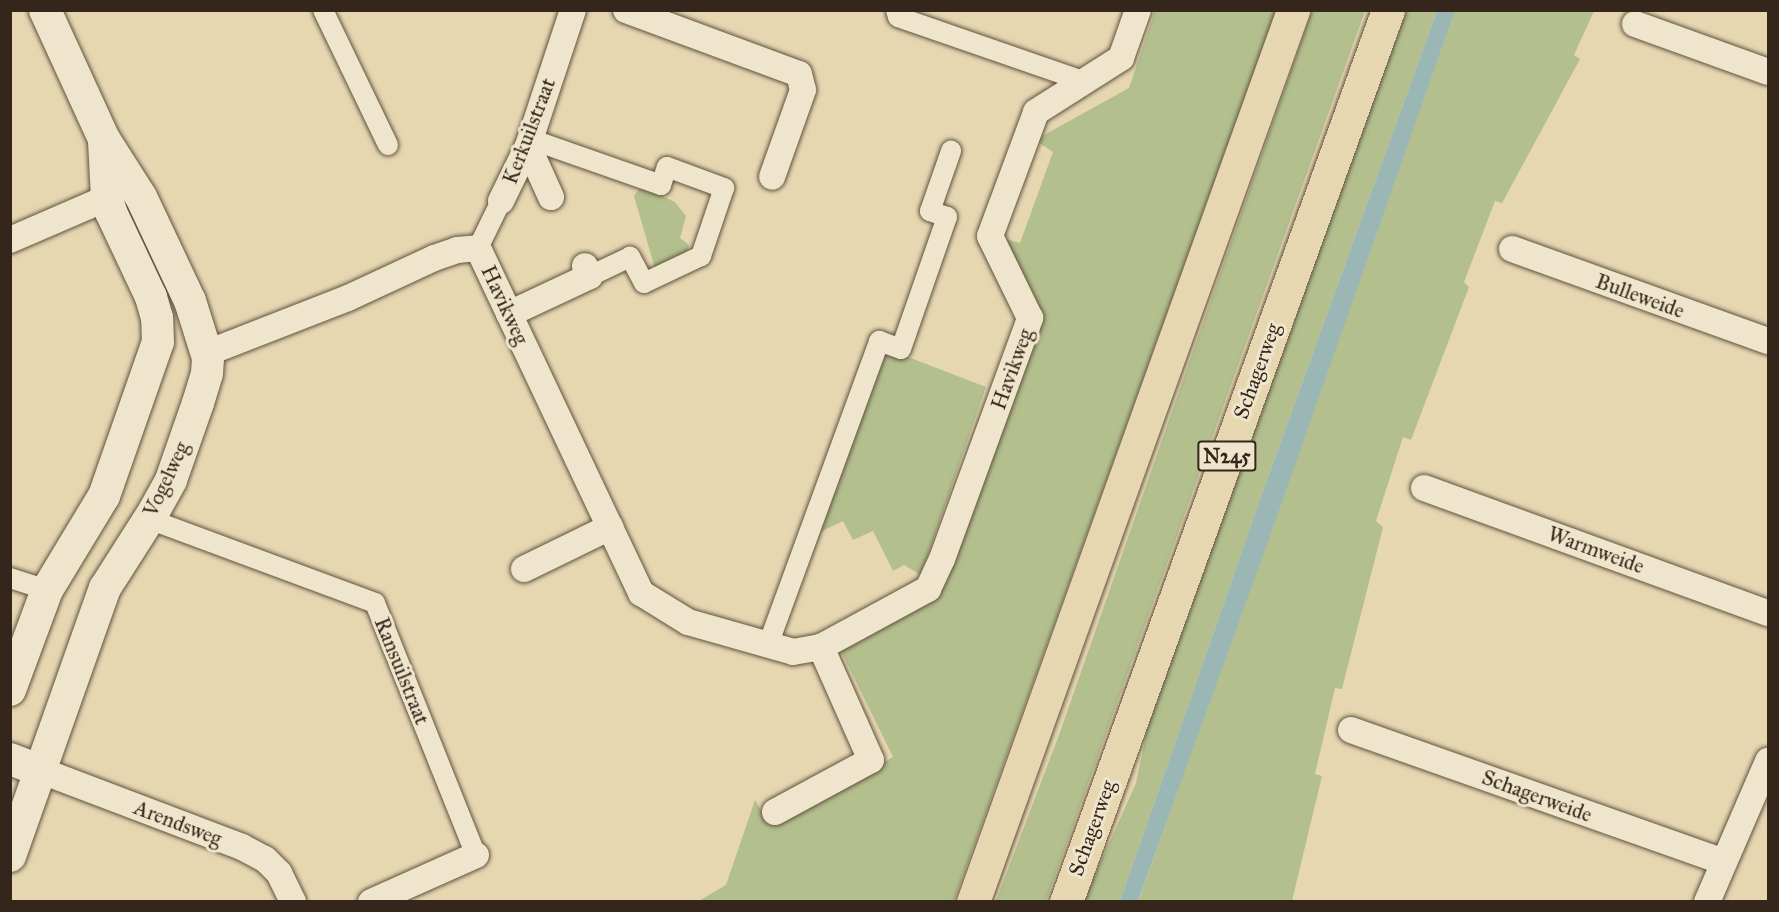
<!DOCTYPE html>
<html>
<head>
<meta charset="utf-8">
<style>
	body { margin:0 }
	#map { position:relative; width:1779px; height:912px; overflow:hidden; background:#e6d7b1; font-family:"IM FELL Great Primer",serif }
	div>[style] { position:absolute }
	.green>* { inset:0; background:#b3bf8d }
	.water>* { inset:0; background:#9ab7b6 }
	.roads { filter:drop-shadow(0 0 2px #605240) drop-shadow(0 0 2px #605240) }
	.pedestrian>* { height:20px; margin:-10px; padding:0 10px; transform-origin:10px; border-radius:10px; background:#efe5cc }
	.minor>* { height:26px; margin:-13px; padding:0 13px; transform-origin:13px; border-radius:13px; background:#efe5cc }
	.tertiary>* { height:32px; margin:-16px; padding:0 16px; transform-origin:16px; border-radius:16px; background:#efe5cc }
	.primary>* { height:33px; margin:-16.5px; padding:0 16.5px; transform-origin:16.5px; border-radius:16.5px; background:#e6d7b1 }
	span { translate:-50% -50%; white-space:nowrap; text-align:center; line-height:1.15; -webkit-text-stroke:6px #efe5cc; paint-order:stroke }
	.shield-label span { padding:2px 4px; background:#efe5cc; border:2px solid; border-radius:4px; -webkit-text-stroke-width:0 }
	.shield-label { font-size:20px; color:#34261a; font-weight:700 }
	.street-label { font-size:21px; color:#34261a }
	.frame { position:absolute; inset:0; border:12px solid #34261a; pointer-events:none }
</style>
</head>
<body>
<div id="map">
	<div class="green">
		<div style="clip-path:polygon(1155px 11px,1276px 11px,954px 901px,697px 902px,726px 885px,755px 800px,770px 826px,893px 757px,841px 651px,907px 615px,1037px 313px,1001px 238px,1020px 243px,1053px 152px,1035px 140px,1129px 88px)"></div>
		<div style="clip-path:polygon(1312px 11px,1365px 11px,1046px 901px,996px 901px,1059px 735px)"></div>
		<div style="clip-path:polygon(1405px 11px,1437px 11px,1263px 491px,1120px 901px,1083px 902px,1136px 783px,1150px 716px)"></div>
		<div style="clip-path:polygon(1455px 11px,1594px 11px,1574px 55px,1580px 59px,1502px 203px,1495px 201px,1464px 282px,1469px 287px,1411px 440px,1403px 437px,1376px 521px,1383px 527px,1342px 689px,1335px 688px,1315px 774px,1322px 776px,1292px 901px,1138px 902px)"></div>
		<div style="clip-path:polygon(643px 184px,661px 190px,664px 197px,675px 202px,686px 216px,680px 238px,689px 245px,685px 259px,656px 272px,634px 196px)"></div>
		<div style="clip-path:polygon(882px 347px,986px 387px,921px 575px,904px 565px,893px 571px,873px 531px,853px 540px,843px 521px,820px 532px,817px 525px)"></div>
	</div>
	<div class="water">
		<div style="clip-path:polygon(1437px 11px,1455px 11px,1271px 533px,1138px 901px,1120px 901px,1263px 491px)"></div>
	</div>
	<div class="roads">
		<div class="pedestrian">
			<div style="left:323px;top:10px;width:150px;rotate:64.3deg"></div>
			<div style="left:896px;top:10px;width:7px;rotate:74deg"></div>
			<div style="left:898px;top:17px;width:196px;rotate:19.1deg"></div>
			<div style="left:530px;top:139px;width:139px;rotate:19.3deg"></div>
			<div style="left:661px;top:185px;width:19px;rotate:-72deg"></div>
			<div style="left:667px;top:167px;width:61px;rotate:20.2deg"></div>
			<div style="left:724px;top:188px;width:72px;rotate:108.7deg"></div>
			<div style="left:701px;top:256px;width:63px;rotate:154.7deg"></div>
			<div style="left:644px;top:283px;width:30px;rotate:-118deg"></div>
			<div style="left:630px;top:257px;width:44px;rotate:154.6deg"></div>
			<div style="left:478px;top:248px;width:52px;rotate:-63.9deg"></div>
			<div style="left:149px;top:519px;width:241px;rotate:20.4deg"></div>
			<div style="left:375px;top:603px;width:271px;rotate:68.2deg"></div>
			<div style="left:10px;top:578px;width:39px;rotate:18deg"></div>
			<div style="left:768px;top:645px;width:324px;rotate:-69.9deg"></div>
			<div style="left:879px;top:341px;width:23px;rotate:20deg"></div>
			<div style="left:901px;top:349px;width:140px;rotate:-70.8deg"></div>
			<div style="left:947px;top:217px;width:18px;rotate:-161deg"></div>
			<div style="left:930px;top:211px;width:64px;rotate:-70.7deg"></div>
		</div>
		<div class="minor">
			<div style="left:626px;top:10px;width:184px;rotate:20.3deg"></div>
			<div style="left:799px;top:74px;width:16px;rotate:76deg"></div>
			<div style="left:803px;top:90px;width:92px;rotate:109.6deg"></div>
			<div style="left:1635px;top:24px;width:141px;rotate:19.8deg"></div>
			<div style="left:528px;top:146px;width:56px;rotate:65.7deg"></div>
			<div style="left:501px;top:201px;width:61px;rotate:-63.9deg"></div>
			<div style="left:528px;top:146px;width:143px;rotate:-71.7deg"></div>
			<div style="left:10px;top:240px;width:106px;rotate:-23.4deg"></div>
			<div style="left:1512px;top:249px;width:272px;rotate:19.8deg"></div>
			<div style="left:509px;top:314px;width:89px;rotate:-25.1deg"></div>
			<div style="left:590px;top:276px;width:11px;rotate:-117deg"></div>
			<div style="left:207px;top:353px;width:151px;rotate:-21.3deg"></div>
			<div style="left:348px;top:298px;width:95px;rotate:-24.9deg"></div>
			<div style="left:434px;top:258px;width:24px;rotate:-19deg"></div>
			<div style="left:457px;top:250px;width:21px;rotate:-5deg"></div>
			<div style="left:478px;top:248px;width:382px;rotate:64.7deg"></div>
			<div style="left:641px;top:593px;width:55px;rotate:31.7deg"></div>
			<div style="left:688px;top:622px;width:109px;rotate:15.9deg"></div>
			<div style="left:793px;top:652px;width:28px;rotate:-10deg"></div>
			<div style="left:821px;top:647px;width:122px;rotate:-28.5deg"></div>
			<div style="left:928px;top:589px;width:33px;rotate:-65deg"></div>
			<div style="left:942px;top:559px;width:257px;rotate:-69.9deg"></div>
			<div style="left:1030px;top:318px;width:91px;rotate:-116deg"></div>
			<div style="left:990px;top:236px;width:132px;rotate:-69.6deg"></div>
			<div style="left:1036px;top:112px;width:101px;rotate:-32.4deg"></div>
			<div style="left:1121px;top:58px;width:51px;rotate:-70.5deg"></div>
			<div style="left:1424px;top:488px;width:366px;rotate:20deg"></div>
			<div style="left:524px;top:569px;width:96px;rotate:-26deg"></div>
			<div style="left:1351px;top:730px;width:395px;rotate:19.5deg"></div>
			<div style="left:42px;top:771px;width:214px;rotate:20.8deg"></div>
			<div style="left:242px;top:847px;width:26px;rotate:28deg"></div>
			<div style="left:265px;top:859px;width:20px;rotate:45deg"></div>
			<div style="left:279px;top:873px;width:32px;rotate:64deg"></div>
			<div style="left:775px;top:812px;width:109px;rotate:-28.4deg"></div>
			<div style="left:871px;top:760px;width:124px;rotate:-113.9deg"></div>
			<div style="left:371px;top:902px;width:115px;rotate:-24.1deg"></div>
			<div style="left:1707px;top:902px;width:154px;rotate:-66.6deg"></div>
		</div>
		<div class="tertiary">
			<div style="left:10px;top:690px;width:107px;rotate:-69.7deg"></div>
			<div style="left:47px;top:590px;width:110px;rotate:-58.8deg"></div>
			<div style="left:104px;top:496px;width:163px;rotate:-70.7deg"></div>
			<div style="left:158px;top:342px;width:24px;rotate:-92deg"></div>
			<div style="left:157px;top:318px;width:22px;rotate:-106deg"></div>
			<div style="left:151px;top:297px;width:94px;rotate:-115.2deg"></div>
			<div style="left:111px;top:212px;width:15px;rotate:-106deg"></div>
			<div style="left:107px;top:198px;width:58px;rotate:-93deg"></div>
			<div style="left:10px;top:759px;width:34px;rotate:21deg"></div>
			<div style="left:10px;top:856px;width:284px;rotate:-70.5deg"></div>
			<div style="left:105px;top:588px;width:91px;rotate:-57.5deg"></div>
			<div style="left:154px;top:511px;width:35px;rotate:-61deg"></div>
			<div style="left:171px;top:480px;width:82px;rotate:-70.7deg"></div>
			<div style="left:198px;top:403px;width:31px;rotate:-73deg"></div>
			<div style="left:207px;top:373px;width:15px;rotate:-86deg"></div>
			<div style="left:208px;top:358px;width:60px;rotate:-107.5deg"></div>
			<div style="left:190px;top:301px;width:115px;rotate:-115.2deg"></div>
			<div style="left:141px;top:197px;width:69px;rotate:-122.5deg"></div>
			<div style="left:104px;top:139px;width:142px;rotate:-114.6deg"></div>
		</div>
		<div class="primary">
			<div style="left:973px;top:902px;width:948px;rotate:-70.26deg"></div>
			<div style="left:1066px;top:902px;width:948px;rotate:-70.15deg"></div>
		</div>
	</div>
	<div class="shield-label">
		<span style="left:1227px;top:456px">N245</span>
	</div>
	<div class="street-label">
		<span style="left:529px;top:131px;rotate:-69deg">Kerkuilstraat</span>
		<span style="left:1640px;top:296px;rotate:20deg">Bulleweide</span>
		<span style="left:505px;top:305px;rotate:65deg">Havikweg</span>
		<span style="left:1012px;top:369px;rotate:-70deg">Havikweg</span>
		<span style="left:1257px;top:371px;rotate:-70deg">Schagerweg</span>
		<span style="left:166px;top:479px;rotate:-65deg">Vogelweg</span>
		<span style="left:1596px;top:550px;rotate:20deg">Warmweide</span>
		<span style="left:402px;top:671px;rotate:68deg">Ransuilstraat</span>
		<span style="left:1537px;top:796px;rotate:20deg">Schagerweide</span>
		<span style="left:178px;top:823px;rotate:21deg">Arendsweg</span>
		<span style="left:1092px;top:828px;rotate:-70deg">Schagerweg</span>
	</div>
	<div class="frame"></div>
</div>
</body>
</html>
